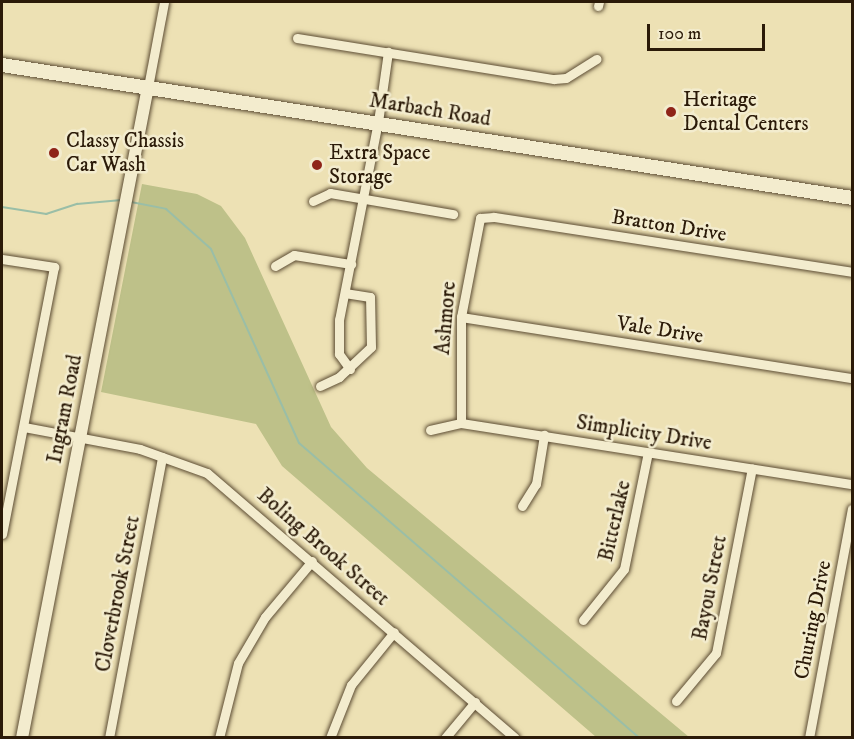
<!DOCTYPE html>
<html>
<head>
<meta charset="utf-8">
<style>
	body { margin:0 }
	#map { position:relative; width:854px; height:739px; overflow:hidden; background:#ede1b4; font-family:"IM FELL DW Pica",serif }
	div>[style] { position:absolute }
	.green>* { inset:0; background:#bec189 }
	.stream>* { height:2px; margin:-1px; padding:0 1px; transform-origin:1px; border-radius:1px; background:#9abea7 }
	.roads { filter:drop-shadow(0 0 2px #5c4c33) drop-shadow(0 0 2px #5c4c33) }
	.minor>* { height:9px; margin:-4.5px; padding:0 4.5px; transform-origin:4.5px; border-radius:4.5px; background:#f3ecce }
	.tertiary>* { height:12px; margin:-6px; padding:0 6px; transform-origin:6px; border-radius:6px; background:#f3ecce }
	.secondary>* { height:14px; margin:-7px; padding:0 7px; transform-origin:7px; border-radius:7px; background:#f3ecce }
	.dots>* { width:16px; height:16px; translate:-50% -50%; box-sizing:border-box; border:3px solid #f3ecce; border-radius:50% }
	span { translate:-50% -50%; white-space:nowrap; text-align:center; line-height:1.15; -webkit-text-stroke:5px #f3ecce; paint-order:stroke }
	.poi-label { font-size:21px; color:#2b1a08 }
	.left { translate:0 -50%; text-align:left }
	.street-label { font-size:21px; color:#2b1a08 }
	.frame { position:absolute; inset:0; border:3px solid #2b1a08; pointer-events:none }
	.scale { position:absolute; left:647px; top:24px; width:118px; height:27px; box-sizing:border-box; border:3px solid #2b1a08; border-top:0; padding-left:8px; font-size:18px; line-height:21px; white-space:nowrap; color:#2b1a08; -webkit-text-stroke:4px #f3ecce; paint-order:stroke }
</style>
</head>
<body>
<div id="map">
	<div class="green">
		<div style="clip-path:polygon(142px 184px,197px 194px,221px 206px,245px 238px,331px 427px,367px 468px,689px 737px,596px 737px,282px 466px,256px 424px,101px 392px)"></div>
	</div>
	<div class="stream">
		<div style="left:131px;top:202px;width:36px;rotate:11deg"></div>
		<div style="left:166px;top:209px;width:60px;rotate:41.6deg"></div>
		<div style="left:211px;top:249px;width:213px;rotate:65.6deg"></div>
		<div style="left:299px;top:443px;width:450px;rotate:40.9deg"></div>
		<div style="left:2px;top:207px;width:45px;rotate:9deg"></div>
		<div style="left:46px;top:214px;width:33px;rotate:-18deg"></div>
		<div style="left:77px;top:204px;width:45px;rotate:-5.1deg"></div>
	</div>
	<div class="roads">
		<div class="minor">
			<div style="left:598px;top:6px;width:4px;rotate:-76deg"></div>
			<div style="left:297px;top:38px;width:260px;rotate:9.1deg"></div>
			<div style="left:554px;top:79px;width:12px;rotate:-5deg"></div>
			<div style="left:566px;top:78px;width:36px;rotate:-32deg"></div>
			<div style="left:148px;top:87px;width:86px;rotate:-79.3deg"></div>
			<div style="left:313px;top:201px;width:19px;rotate:-25deg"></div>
			<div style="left:330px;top:193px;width:125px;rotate:9.7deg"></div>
			<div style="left:2px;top:259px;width:53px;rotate:8.7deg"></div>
			<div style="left:54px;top:267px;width:272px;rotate:101deg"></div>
			<div style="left:275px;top:266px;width:22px;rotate:-30deg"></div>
			<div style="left:294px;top:255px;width:58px;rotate:9deg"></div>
			<div style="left:461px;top:317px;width:396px;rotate:8.9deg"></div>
			<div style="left:350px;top:369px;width:19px;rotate:-126deg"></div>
			<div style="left:339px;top:354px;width:34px;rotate:-90deg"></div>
			<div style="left:339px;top:320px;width:202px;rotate:-78.9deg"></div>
			<div style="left:378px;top:122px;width:71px;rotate:-81.9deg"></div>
			<div style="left:320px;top:386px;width:21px;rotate:-25deg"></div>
			<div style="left:339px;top:377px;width:44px;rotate:-43.2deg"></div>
			<div style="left:371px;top:347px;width:50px;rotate:-91.1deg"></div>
			<div style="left:370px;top:297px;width:24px;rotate:-171deg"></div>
			<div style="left:461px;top:423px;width:106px;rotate:-90deg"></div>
			<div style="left:461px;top:317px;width:101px;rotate:-79.1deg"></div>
			<div style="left:480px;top:218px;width:14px;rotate:-4deg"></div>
			<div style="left:494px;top:217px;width:362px;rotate:8.7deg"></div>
			<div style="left:24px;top:427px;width:118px;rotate:10.7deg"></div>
			<div style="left:140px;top:449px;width:71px;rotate:19.7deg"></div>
			<div style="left:207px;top:473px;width:406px;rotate:40.7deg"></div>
			<div style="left:430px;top:430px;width:32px;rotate:-13deg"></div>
			<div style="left:461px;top:423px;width:396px;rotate:8.9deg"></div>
			<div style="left:522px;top:506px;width:26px;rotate:-58deg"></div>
			<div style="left:536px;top:484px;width:50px;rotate:-80.7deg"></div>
			<div style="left:583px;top:620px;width:65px;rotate:-51.2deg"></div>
			<div style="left:624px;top:569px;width:119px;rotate:-78.4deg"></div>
			<div style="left:676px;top:701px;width:62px;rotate:-50.2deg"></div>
			<div style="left:716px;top:653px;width:188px;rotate:-79deg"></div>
			<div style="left:109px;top:738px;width:286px;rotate:-79.3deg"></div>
			<div style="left:219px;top:738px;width:77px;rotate:-75.8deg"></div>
			<div style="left:238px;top:663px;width:53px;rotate:-59.6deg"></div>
			<div style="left:265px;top:617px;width:73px;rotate:-50deg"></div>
			<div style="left:330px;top:738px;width:57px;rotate:-68.4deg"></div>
			<div style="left:351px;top:685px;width:68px;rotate:-50.9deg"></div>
			<div style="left:445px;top:738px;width:47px;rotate:-50.2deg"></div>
			<div style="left:809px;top:738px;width:233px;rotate:-79.4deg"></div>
		</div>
		<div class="tertiary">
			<div style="left:22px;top:738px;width:663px;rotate:-79.05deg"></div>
		</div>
		<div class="secondary">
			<div style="left:2px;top:65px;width:860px;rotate:8.89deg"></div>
		</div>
	</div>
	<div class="dots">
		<div style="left:671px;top:112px;background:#8f2418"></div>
		<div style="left:54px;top:153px;background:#8f2418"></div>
		<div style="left:317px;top:165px;background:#8f2418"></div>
	</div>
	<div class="poi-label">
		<span class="left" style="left:683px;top:112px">Heritage<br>Dental Centers</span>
		<span class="left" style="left:66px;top:153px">Classy Chassis<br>Car Wash</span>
		<span class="left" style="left:329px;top:165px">Extra Space<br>Storage</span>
	</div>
	<div class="street-label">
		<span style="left:430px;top:110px;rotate:9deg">Marbach Road</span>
		<span style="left:669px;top:226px;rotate:9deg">Bratton Drive</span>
		<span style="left:446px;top:318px;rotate:-85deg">Ashmore</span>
		<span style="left:660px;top:330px;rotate:9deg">Vale Drive</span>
		<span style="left:65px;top:409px;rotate:-79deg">Ingram Road</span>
		<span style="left:644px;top:433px;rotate:9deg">Simplicity Drive</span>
		<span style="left:615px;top:521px;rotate:-77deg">Bitterlake</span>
		<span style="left:323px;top:547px;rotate:41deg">Boling Brook Street</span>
		<span style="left:710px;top:588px;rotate:-79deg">Bayou Street</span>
		<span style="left:118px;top:594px;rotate:-79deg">Cloverbrook Street</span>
		<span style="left:813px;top:620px;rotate:-79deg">Churing Drive</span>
	</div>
	<div class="frame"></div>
	<div class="scale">100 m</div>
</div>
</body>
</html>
